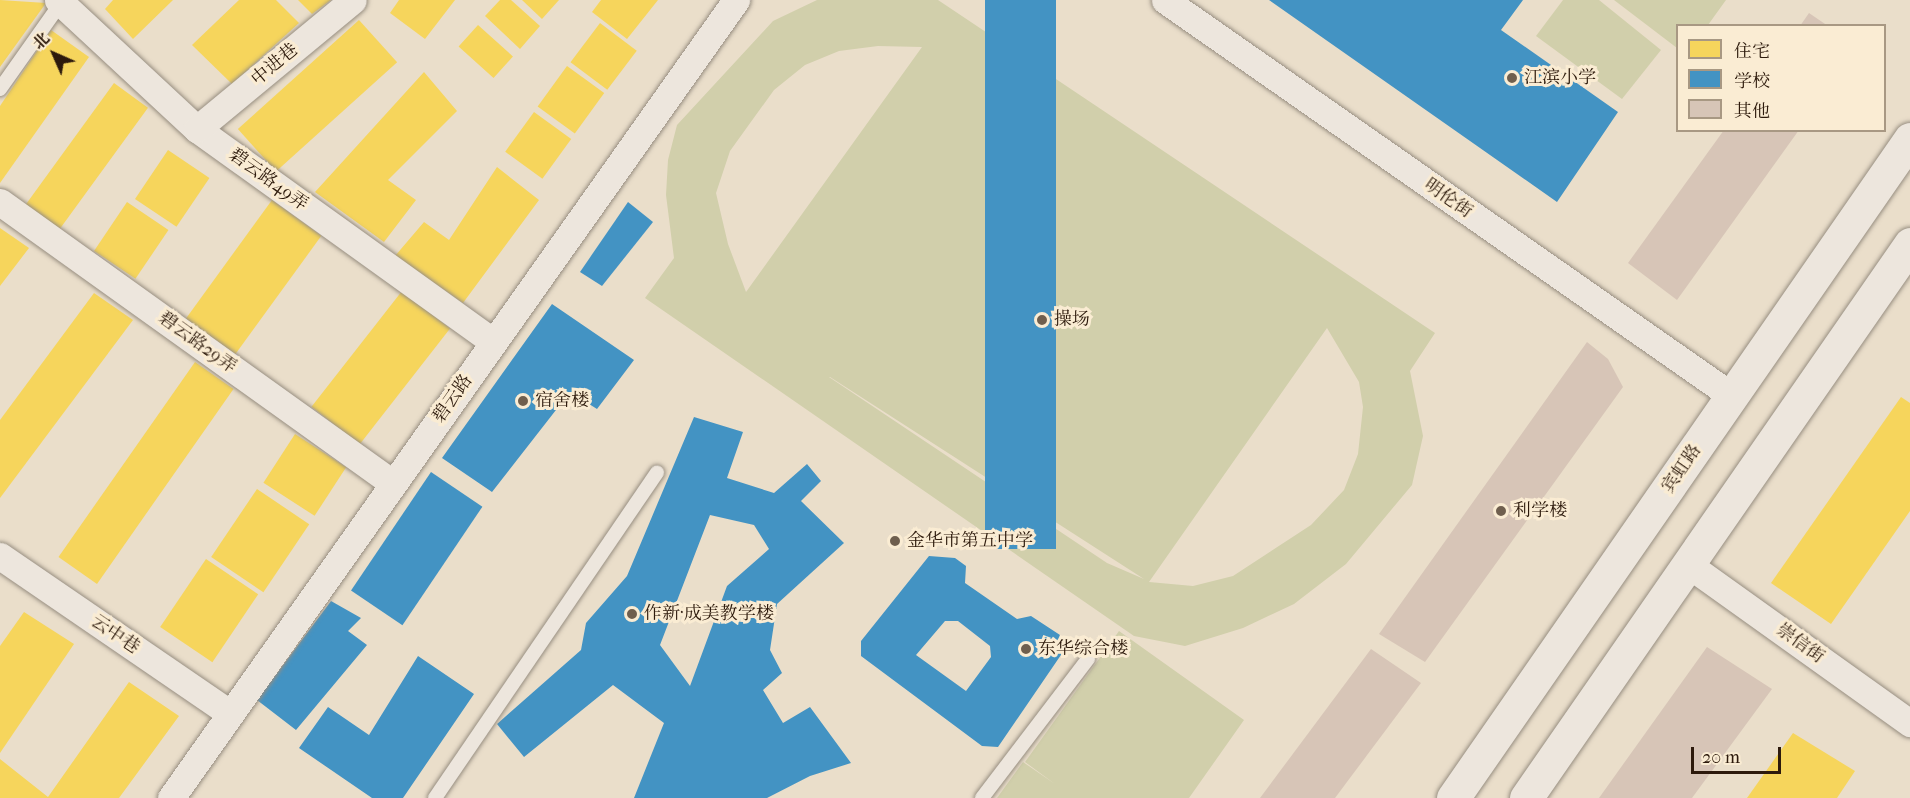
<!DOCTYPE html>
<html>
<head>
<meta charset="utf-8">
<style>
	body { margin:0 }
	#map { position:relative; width:1910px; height:798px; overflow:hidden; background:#eadeca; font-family:"IM FELL French Canon","Noto Serif SC",serif }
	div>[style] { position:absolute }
	.green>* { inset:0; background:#d1cfab }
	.homes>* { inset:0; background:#f6d55c; transform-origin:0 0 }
	.schools>* { inset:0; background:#4393c3; transform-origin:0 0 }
	.building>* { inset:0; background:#d7c5b7 }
	.roads { filter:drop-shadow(0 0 2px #978e81) drop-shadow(0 0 2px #978e81) }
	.service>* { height:14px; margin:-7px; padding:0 7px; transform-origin:7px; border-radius:7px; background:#ede6dd }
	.minor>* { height:27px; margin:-13.5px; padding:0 13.5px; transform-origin:13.5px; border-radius:13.5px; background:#ede6dd }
	.secondary>* { height:33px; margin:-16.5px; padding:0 16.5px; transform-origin:16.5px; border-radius:16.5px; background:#ede6dd }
	.dots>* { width:16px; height:16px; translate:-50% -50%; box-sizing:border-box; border:3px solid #faecd3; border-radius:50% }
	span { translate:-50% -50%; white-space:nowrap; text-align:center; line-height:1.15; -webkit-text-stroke:6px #faecd3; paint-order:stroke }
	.street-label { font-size:18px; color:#2d1a0c }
	.poi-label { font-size:18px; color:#2d1a0c }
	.left { translate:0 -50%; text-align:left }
	.legend { position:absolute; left:1676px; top:24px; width:210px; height:108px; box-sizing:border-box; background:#faecd3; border:2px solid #a89883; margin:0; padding:8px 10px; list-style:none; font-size:18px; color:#2d1a0c }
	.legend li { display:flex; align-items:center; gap:12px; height:30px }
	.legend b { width:30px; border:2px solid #a89883 }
	.north { position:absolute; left:24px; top:24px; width:60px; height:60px; -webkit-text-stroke:4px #faecd3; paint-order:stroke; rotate:315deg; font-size:16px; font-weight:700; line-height:24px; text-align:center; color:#2d1a0c }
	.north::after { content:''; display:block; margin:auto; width:21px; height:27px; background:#2d1a0c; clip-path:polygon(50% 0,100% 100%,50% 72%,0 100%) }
	.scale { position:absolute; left:1691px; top:747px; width:90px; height:27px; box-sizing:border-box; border:3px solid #2d1a0c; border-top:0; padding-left:8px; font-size:18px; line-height:21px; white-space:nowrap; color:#2d1a0c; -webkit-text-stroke:4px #faecd3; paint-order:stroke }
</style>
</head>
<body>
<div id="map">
	<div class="green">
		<div style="clip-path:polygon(evenodd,817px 0,938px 0,1435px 333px,1410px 371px,1423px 436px,1412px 485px,1346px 564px,1294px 604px,1243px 628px,1185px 646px,1134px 636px,645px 298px,674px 258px,666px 195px,668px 160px,677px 125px,773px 21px,817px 0,878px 46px,922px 47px,746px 292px,728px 244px,716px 193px,730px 151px,774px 90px,805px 65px,839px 51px,878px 46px,817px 0,1327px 328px,1359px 382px,1363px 407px,1358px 454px,1344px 490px,1311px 525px,1233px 576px,1193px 586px,1149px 582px,1327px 328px,817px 0,829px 377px,830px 377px,1144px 579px,1107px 563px,829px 377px)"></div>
		<div style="clip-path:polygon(1563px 0,1599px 0,1661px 50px,1622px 99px,1536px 36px)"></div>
		<div style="clip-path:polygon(1614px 0,1726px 0,1708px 25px,1678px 26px,1677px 48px)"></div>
		<div style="clip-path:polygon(1119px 631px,1244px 720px,1189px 798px,997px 798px,1023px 762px,1055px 784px,1025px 762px)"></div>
	</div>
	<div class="homes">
		<div style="clip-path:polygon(0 0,46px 3px,0 67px)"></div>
		<div style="clip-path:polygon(113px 0,173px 0,133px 39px,105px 9px)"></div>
		<div style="clip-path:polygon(239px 0,276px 0,299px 23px,232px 84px,192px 45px)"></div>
		<div style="clip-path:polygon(298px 0,331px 0,312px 14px)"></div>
		<div style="clip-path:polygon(399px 0,455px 0,425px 39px,390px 13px)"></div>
		<div style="clip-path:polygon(500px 0,511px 0,540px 26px,520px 49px,485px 16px)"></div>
		<div style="clip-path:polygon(522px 0,559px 0,542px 19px)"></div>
		<div style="clip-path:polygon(601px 0,658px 0,627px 39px,592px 12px)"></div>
		<div style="left:359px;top:20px;width:57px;height:163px;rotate:48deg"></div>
		<div style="left:600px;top:23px;width:46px;height:49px;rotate:37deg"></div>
		<div style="left:478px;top:25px;width:47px;height:29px;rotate:42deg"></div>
		<div style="clip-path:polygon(51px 30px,89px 57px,0 183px,0 106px)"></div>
		<div style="left:567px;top:66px;width:46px;height:50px;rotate:36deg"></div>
		<div style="clip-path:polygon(424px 72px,457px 111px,388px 180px,416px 200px,384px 242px,315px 192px)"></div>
		<div style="left:114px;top:83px;width:42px;height:151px;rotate:36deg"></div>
		<div style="left:534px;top:112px;width:46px;height:49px;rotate:36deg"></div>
		<div style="left:168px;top:150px;width:50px;height:59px;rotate:34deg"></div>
		<div style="clip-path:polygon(497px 167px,539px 200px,463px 303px,395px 256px,424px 222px,449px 240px)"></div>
		<div style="left:272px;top:200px;width:61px;height:147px;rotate:36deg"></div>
		<div style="left:127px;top:202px;width:50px;height:59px;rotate:34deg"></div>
		<div style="clip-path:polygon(0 228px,29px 248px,0 286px)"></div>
		<div style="left:402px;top:291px;width:61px;height:147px;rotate:38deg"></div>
		<div style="clip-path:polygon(94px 293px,133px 320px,0 498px,0 420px)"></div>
		<div style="left:195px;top:362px;width:47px;height:238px;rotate:35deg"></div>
		<div style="clip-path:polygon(1901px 397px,1910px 403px,1910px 511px,1831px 624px,1771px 583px)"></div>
		<div style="left:295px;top:434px;width:61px;height:58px;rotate:33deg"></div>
		<div style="left:257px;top:489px;width:63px;height:82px;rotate:34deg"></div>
		<div style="left:206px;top:559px;width:63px;height:82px;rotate:34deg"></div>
		<div style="clip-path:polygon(24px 612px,74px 644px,0 753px,0 646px)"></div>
		<div style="clip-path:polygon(129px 682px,179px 716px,119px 798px,0 798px,0 759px,48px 797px)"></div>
		<div style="clip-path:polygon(1793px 733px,1855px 771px,1837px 798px,1747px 798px)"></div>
	</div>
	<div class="schools">
		<div style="left:985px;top:0;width:71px;height:549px"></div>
		<div style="clip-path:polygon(1269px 0,1523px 0,1501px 30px,1618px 112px,1557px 202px)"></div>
		<div style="clip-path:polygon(628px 202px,653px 222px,602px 286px,580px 272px)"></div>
		<div style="clip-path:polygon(552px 304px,634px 360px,597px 409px,570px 392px,492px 492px,442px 458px)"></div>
		<div style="clip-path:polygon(evenodd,694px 417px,743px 432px,727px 478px,774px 493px,807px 464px,821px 481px,801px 501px,844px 543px,777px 604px,770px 650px,782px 673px,763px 690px,783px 723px,810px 707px,851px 763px,810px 776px,767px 798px,634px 798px,664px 723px,613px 685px,524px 757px,497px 724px,581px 650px,586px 623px,627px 576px,694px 417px,710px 515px,754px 525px,769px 549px,727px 586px,690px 686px,660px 645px,710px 515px)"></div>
		<div style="left:431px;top:472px;width:62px;height:143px;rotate:34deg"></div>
		<div style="clip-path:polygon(evenodd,929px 556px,955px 558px,966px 566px,965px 583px,1017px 619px,1031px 616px,1060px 635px,1063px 652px,998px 747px,982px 746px,861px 656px,861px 641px,929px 556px,945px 621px,958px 621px,990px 646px,991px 657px,966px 691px,916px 655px,945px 621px)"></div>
		<div style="clip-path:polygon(331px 601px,361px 618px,348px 631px,367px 645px,296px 730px,257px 700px)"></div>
		<div style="clip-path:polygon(418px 656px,474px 694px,403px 798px,372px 798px,299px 748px,328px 707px,369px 735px)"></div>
	</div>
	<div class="building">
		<div style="clip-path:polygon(1809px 13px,1828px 26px,1800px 26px)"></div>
		<div style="clip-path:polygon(1724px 130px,1799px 130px,1677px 300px,1628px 263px)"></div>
		<div style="clip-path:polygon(1587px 342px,1608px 359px,1623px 387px,1425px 662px,1379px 634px)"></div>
		<div style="clip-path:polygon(1707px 647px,1772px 689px,1692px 798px,1599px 798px)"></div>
		<div style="clip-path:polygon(1371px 649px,1421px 683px,1335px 798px,1260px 798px)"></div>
	</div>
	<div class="roads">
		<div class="service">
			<div style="left:0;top:89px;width:109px;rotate:-54.7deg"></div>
			<div style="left:435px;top:798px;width:394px;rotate:-55.7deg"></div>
			<div style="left:982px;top:798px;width:175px;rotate:-52.7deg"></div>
		</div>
		<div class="minor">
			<div style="left:58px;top:0;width:190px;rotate:42.9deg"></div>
			<div style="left:197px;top:129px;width:365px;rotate:35.7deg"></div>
			<div style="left:1165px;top:0;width:692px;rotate:34.93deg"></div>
			<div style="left:197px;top:129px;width:202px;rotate:-39.6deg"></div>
			<div style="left:0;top:202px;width:483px;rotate:35.6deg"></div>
			<div style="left:0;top:556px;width:278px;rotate:34.4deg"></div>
			<div style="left:1689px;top:565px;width:272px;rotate:35.6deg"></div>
			<div style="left:171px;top:798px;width:978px;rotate:-54.7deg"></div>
		</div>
		<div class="secondary">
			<div style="left:1453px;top:798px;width:802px;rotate:-55.26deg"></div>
			<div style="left:1526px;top:798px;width:674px;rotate:-55.27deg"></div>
		</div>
	</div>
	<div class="dots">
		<div style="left:1512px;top:78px;background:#6f5f4e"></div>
		<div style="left:1042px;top:320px;background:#6f5f4e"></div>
		<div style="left:523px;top:401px;background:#6f5f4e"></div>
		<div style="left:1501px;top:511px;background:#6f5f4e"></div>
		<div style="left:895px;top:541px;background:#6f5f4e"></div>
		<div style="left:632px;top:614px;background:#6f5f4e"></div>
		<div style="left:1026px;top:649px;background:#6f5f4e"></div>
	</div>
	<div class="street-label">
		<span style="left:275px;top:65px;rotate:-40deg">中进巷</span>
		<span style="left:268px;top:180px;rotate:36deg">碧云路49弄</span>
		<span style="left:1448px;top:199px;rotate:35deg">明伦街</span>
		<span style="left:197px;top:343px;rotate:36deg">碧云路29弄</span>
		<span style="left:453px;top:399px;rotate:-55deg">碧云路</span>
		<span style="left:1682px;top:469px;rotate:-55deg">宾虹路</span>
		<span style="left:115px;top:635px;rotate:34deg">云中巷</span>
		<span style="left:1800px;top:644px;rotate:36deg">崇信街</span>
	</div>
	<div class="poi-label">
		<span class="left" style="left:1524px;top:78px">江滨小学</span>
		<span class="left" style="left:1054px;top:320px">操场</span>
		<span class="left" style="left:535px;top:401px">宿舍楼</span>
		<span class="left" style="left:1513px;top:511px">利学楼</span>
		<span class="left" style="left:907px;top:541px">金华市第五中学</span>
		<span class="left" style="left:644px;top:614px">作新·成美教学楼</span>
		<span class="left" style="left:1038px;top:649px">东华综合楼</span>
	</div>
	<ul class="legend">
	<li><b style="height:16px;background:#f6d55c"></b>住宅</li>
	<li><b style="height:16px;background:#4393c3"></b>学校</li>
	<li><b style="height:16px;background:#d7c5b7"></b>其他</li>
	</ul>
	<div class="north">北</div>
	<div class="scale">20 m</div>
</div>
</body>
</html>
